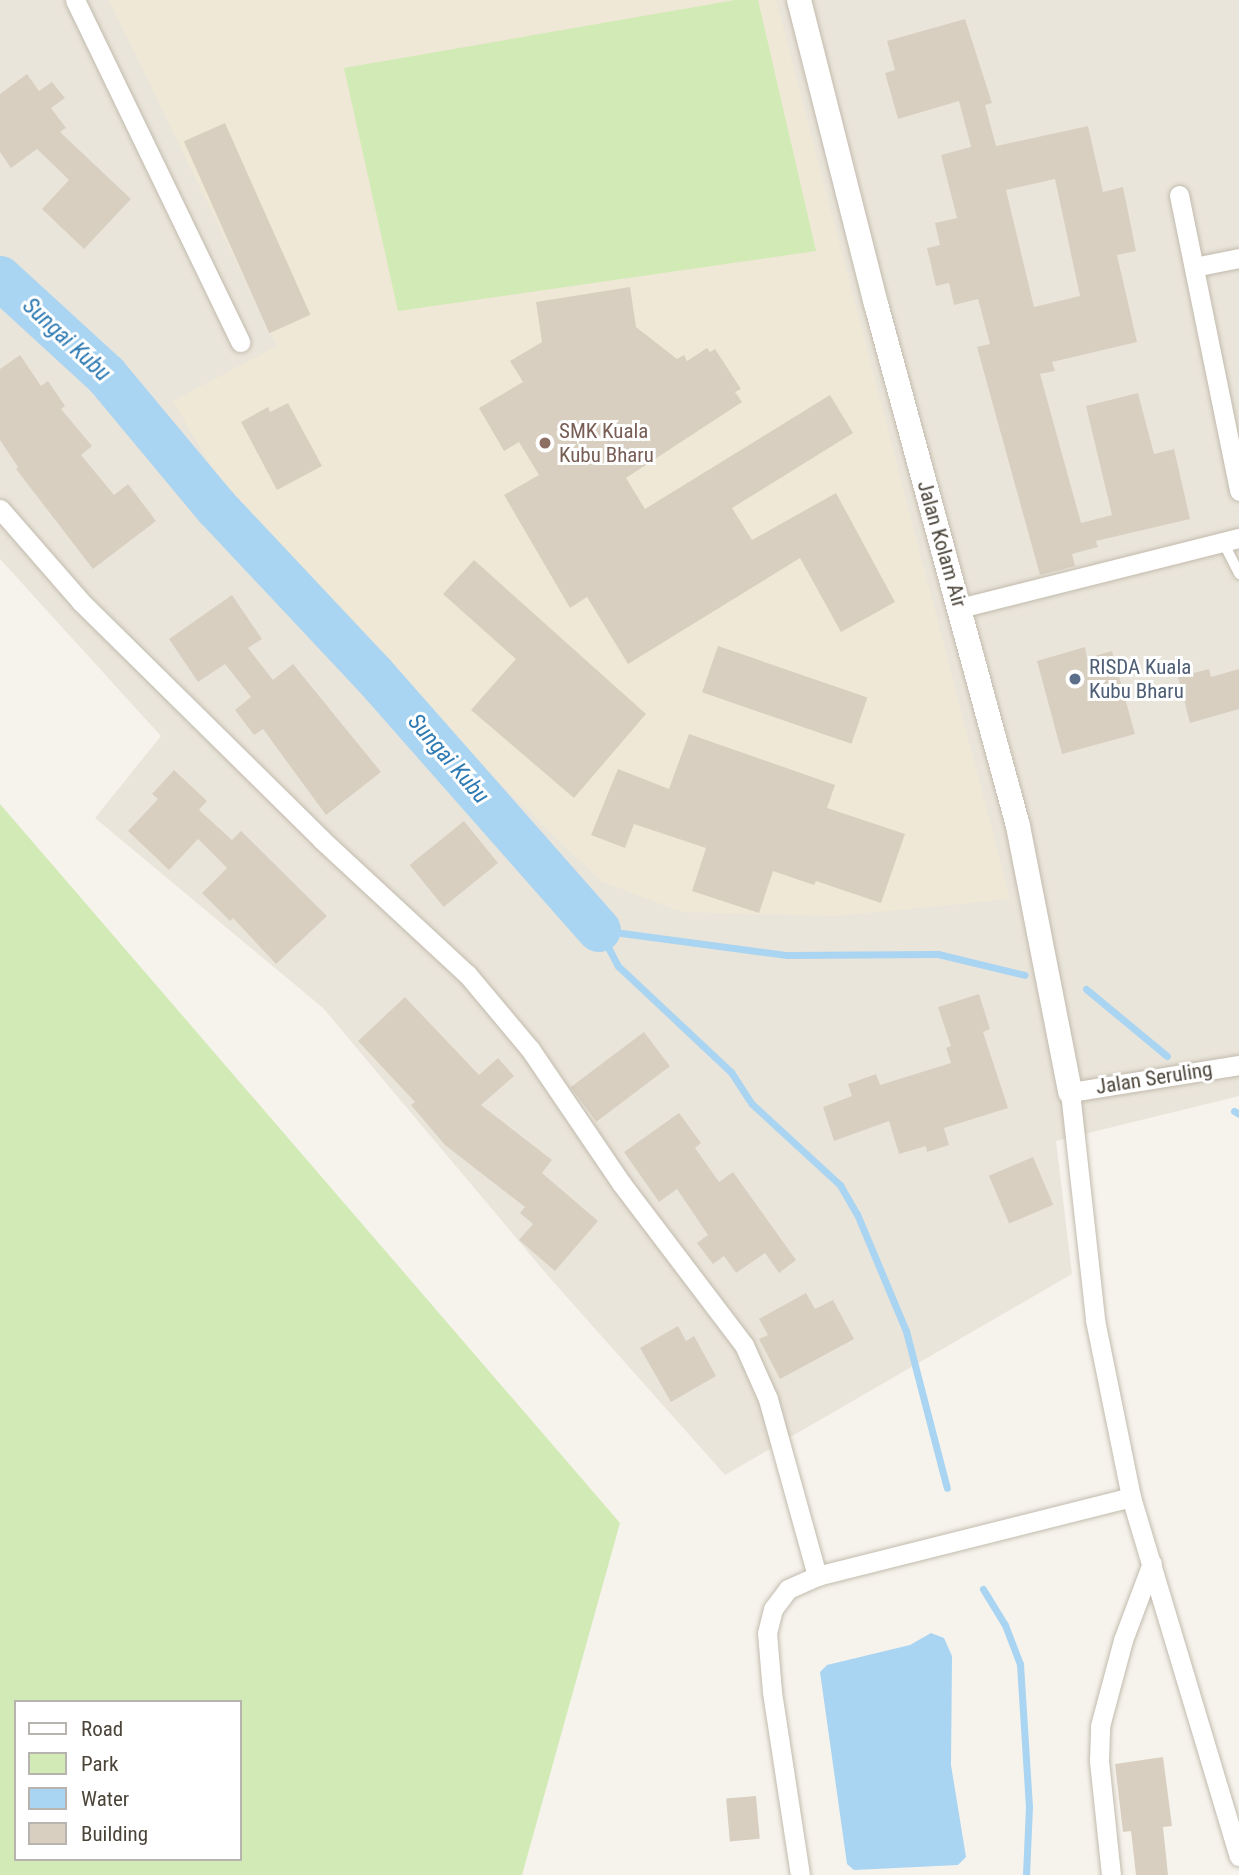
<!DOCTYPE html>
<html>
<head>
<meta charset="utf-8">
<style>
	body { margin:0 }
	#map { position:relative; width:1239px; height:1875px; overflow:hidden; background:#f6f3ec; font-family:"Roboto Condensed",sans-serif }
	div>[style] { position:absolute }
	.residential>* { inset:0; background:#eae5da }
	.education>* { inset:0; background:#efe8d6 }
	.green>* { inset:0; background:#d2eab5 }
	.water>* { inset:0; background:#a9d4f2 }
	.stream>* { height:7px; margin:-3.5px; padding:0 3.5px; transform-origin:3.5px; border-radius:3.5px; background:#a9d4f2 }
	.river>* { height:44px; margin:-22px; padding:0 22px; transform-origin:22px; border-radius:22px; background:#a9d4f2 }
	.building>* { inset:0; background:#d8cfc1; transform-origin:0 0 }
	.roads { filter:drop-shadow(0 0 2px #c2bbae) drop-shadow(0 0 2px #c2bbae) }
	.service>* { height:10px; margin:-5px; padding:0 5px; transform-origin:5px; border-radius:5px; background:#fff }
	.minor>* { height:19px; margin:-9.5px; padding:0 9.5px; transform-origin:9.5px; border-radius:9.5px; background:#fff }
	.tertiary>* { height:24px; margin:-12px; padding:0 12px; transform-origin:12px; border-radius:12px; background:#fff }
	.dots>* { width:19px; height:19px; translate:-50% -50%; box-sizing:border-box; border:4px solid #fff; border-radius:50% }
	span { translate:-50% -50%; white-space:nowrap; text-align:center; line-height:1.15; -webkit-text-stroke:6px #fff; paint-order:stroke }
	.education-label { font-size:21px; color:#785e54 }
	.left { translate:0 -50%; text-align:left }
	.street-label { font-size:21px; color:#4b4439 }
	.service-label { font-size:21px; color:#4e5e75 }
	.water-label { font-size:23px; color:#2e7ab2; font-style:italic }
	.legend { position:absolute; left:14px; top:1700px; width:228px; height:161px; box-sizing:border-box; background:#fff; border:2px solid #b7b4b0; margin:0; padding:9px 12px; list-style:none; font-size:21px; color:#4b4439 }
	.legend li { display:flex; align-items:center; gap:14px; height:35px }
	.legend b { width:35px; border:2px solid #b7b4b0 }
</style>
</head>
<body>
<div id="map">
	<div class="residential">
		<div style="clip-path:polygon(0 0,1239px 0,1239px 1096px,1056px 1141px,1072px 1274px,725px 1475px,549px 1277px,323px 1008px,95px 818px,161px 736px,0 559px)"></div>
	</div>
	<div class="education">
		<div style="clip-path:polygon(109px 0,776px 0,1010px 899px,835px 916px,682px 912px,601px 881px,482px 766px,222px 485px,173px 401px,277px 346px)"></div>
	</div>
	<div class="green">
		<div style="clip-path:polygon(735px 0,758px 0,816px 251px,398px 311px,344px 68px)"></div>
		<div style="clip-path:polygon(evenodd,0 804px,620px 1523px,522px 1875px,0 1875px,0 804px,16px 1702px,240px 1702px,240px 1859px,16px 1859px,16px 1702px)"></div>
	</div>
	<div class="water">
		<div style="clip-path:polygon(931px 1633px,944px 1638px,952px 1656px,951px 1765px,966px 1857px,958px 1865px,854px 1870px,847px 1864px,820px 1672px,827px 1665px,910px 1645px)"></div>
	</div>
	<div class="stream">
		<div style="left:599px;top:930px;width:41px;rotate:62.2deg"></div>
		<div style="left:618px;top:966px;width:155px;rotate:43.2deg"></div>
		<div style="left:731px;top:1072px;width:38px;rotate:57deg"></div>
		<div style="left:752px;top:1104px;width:120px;rotate:42.6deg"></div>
		<div style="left:840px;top:1185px;width:34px;rotate:60deg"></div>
		<div style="left:857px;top:1214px;width:127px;rotate:67.3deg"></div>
		<div style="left:906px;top:1331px;width:162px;rotate:75.4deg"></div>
		<div style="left:599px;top:930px;width:190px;rotate:7.6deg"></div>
		<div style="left:787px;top:955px;width:151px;rotate:-0.4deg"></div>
		<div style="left:938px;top:954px;width:89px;rotate:13.6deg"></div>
		<div style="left:1086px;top:989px;width:105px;rotate:39.6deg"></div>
		<div style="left:1234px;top:1111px;width:6px;rotate:31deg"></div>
		<div style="left:983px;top:1589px;width:42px;rotate:58.6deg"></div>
		<div style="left:1005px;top:1625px;width:42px;rotate:69deg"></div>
		<div style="left:1020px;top:1664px;width:142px;rotate:86.4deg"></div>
		<div style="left:1029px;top:1806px;width:69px;rotate:92.5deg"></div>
	</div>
	<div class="river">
		<div style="left:0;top:278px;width:144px;rotate:42.5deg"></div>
		<div style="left:106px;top:375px;width:173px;rotate:50.2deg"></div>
		<div style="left:217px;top:508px;width:229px;rotate:46.8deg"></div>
		<div style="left:374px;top:675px;width:340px;rotate:48.6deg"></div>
	</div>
	<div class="building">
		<div style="clip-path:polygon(evenodd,965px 19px,992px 103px,985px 105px,996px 146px,1088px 126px,1103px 192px,1123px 187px,1136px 251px,1117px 255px,1137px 342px,1052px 362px,1055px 371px,1040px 374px,1081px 523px,1112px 515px,1086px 406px,1138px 393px,1154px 454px,1174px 449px,1190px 519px,1096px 541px,1098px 547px,1072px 554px,1075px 566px,1040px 575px,977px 347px,990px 344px,978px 299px,954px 305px,949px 283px,936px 286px,927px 248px,940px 245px,935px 223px,957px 218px,941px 155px,971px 147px,959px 101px,898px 119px,885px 73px,895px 70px,887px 41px,965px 19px,1055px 179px,1080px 296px,1034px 307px,1006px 190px,1055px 179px)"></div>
		<div style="clip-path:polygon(27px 74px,39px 91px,52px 82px,65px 98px,51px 108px,66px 128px,60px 132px,131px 199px,84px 249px,42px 209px,69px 180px,37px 149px,11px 168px,0 152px,0 94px)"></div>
		<div style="left:225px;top:123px;width:210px;height:45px;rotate:66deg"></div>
		<div style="clip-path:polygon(630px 287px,636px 327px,677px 359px,684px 355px,687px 361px,707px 348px,710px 352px,715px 349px,741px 389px,735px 392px,742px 402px,626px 478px,645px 509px,830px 395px,853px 433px,732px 508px,752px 540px,836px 493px,895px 602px,841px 632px,800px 558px,628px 664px,587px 597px,570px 608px,504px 495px,539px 475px,519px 442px,504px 451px,479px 408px,523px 382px,510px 361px,542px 342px,536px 302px)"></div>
		<div style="clip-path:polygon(20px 355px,41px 386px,48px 381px,65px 406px,61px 409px,92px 446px,81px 455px,114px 495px,128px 484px,156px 521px,93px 569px,16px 469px,18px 467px,0 440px,0 369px)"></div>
		<div style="clip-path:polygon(288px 403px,322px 466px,277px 490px,241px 422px,268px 407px,270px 412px)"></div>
		<div style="clip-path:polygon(474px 560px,646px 714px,574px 798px,471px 710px,516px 659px,443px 594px)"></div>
		<div style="clip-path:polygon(232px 595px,262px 639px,248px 648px,273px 680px,293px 664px,381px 772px,326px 815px,263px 729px,254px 735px,235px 710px,251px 697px,225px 664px,198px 682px,169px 639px)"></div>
		<div style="left:718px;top:646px;width:158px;height:49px;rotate:19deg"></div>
		<div style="clip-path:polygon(1085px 647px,1087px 658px,1112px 651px,1135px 734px,1062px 754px,1037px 661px)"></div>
		<div style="clip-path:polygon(1209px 669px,1211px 677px,1239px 669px,1239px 709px,1190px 723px,1178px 677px)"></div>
		<div style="clip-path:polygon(689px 734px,835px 785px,827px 808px,905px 834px,881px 903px,816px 881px,814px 885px,773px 871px,759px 913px,692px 891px,706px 848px,634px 824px,625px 848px,591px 835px,618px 769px,669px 789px)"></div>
		<div style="clip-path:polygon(174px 770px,207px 801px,199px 810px,232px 840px,241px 831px,327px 916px,276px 964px,233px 918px,230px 921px,202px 893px,227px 868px,198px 839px,169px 870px,128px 831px,158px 799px,152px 794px)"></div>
		<div style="left:464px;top:821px;width:54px;height:70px;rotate:51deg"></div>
		<div style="clip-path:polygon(979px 994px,990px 1029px,983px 1032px,1008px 1108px,944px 1128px,949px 1145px,927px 1152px,926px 1146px,899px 1154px,889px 1121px,834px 1141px,823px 1107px,852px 1096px,848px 1084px,876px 1074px,880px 1085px,951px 1063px,946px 1048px,951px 1046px,938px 1007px)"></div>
		<div style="clip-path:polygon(405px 997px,479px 1075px,498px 1058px,514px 1076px,481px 1105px,552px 1160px,542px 1173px,598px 1221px,555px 1271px,519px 1240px,533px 1224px,520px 1213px,525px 1207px,445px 1145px,411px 1105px,415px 1102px,358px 1041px)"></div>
		<div style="left:644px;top:1032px;width:43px;height:92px;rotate:53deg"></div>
		<div style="clip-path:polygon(679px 1113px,701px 1143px,695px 1148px,719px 1182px,733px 1172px,796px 1260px,779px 1273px,765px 1253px,736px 1273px,724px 1256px,713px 1264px,697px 1243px,708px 1235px,677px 1189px,659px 1202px,624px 1152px)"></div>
		<div style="left:1033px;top:1157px;width:52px;height:48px;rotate:67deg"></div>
		<div style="clip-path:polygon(806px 1293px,815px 1309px,833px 1300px,854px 1339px,780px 1379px,759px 1339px,768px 1335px,759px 1319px)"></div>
		<div style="clip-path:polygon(678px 1326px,686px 1341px,694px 1336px,716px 1376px,671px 1402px,640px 1348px)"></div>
		<div style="clip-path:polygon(1163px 1757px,1172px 1826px,1163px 1827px,1168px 1875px,1136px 1875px,1131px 1831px,1123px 1832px,1115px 1764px)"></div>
		<div style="left:756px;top:1796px;width:43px;height:30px;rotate:85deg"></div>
	</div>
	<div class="roads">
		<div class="service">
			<div style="left:1223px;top:542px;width:36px;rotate:63deg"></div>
		</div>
		<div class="minor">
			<div style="left:75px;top:0;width:380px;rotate:64.2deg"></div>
			<div style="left:1179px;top:195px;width:302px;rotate:78.5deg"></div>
			<div style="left:1194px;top:267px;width:46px;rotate:-11.3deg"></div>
			<div style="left:0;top:509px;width:123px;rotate:48.9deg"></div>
			<div style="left:81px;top:602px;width:337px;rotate:44.6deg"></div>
			<div style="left:321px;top:839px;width:199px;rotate:42.8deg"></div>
			<div style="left:467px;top:974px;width:98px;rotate:50deg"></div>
			<div style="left:530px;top:1049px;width:162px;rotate:55.8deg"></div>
			<div style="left:621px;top:1183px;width:203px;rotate:52.8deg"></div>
			<div style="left:744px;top:1345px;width:59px;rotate:66deg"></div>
			<div style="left:768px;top:1399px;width:184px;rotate:74.5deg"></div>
			<div style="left:960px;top:608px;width:288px;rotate:-14.1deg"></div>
			<div style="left:1239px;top:1065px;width:171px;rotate:170.9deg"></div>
			<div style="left:1070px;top:1092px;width:229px;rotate:83.7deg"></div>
			<div style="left:1095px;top:1320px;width:181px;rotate:78.5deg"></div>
			<div style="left:1131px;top:1497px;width:375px;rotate:73.3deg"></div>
			<div style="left:800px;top:1875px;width:185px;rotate:-98.7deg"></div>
			<div style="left:772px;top:1692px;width:59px;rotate:-94.8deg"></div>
			<div style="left:767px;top:1633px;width:25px;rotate:-76deg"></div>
			<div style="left:773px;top:1609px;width:25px;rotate:-53deg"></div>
			<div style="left:788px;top:1589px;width:32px;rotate:-24deg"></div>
			<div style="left:817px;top:1576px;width:324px;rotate:-14.1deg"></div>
			<div style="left:1111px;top:1875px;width:116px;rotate:-96deg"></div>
			<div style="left:1099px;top:1760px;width:34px;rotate:-88deg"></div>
			<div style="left:1100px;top:1726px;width:89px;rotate:-75deg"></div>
			<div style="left:1123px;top:1640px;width:82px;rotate:-69.4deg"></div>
		</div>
		<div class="tertiary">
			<div style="left:799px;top:0;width:314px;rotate:75.8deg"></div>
			<div style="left:876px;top:304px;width:541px;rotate:74.78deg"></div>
			<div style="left:1018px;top:826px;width:271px;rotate:78.9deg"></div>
		</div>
	</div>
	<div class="dots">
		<div style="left:545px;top:443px;background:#8d6e63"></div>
		<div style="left:1075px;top:679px;background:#5c6f8a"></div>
	</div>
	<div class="education-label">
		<span class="left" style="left:559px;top:443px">SMK Kuala<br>Kubu Bharu</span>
	</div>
	<div class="street-label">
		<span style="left:942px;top:544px;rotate:74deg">Jalan Kolam Air</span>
		<span style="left:1154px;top:1078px;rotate:-9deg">Jalan Seruling</span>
	</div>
	<div class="service-label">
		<span class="left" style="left:1089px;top:679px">RISDA Kuala<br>Kubu Bharu</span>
	</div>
	<div class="water-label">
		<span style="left:66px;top:340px;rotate:43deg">Sungai Kubu</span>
		<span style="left:448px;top:759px;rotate:49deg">Sungai Kubu</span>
	</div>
	<ul class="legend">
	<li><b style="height:9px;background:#fff"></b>Road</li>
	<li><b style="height:19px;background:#d2eab5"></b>Park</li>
	<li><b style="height:19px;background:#a9d4f2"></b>Water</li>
	<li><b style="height:19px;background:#d8cfc1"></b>Building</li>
	</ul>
</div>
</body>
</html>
